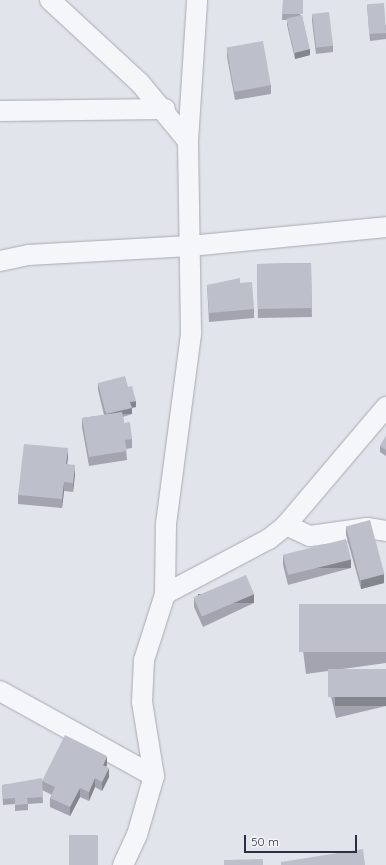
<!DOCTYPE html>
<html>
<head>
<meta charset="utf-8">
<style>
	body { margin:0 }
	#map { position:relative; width:386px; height:865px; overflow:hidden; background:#e2e4eb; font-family:Quicksand,sans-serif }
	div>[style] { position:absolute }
	.roads { filter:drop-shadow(0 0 1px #a7aab5) drop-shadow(0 0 1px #a7aab5) }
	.minor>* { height:20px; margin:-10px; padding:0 10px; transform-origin:10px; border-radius:10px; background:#f5f6f9 }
	.wall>* { inset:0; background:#a3a4af; transform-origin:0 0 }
	.shaded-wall>* { inset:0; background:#84868e; transform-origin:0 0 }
	.building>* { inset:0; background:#bdbfcb; transform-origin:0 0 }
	span { translate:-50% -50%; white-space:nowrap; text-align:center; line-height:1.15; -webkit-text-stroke:3.5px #f2f4f8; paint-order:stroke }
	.scale { position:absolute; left:244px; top:835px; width:113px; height:18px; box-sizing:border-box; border:2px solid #2a2f43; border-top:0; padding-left:5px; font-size:12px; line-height:14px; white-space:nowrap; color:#2a2f43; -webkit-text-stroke:3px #f2f4f8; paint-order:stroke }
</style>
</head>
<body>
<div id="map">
	<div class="roads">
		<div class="minor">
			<div style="left:50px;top:0;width:122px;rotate:42.7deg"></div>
			<div style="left:140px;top:83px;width:75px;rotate:50.4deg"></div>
			<div style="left:0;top:111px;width:165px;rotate:-0.7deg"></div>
			<div style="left:0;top:261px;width:29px;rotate:-12deg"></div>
			<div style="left:28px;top:255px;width:162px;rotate:-3.2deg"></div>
			<div style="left:190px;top:246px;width:197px;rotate:-5.5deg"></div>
			<div style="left:286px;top:525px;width:26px;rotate:25deg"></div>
			<div style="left:310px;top:536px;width:58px;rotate:-8deg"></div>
			<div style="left:367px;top:528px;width:19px;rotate:9deg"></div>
			<div style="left:165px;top:594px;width:118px;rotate:-27.9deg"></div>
			<div style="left:269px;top:539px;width:22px;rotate:-39deg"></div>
			<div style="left:286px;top:525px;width:155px;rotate:-49.7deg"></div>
			<div style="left:0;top:691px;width:176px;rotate:28.9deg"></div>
			<div style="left:123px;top:865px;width:33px;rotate:-65deg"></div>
			<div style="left:137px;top:835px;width:61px;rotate:-73.9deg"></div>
			<div style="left:154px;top:776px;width:75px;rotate:-99.2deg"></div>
			<div style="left:142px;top:702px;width:42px;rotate:-87.3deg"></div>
			<div style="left:144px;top:660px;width:69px;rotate:-72.3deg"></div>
			<div style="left:165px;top:594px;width:70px;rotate:-89.2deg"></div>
			<div style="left:166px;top:524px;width:193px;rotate:-82.5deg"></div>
			<div style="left:191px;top:333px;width:192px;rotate:-90.9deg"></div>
			<div style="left:188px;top:141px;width:141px;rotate:-86.3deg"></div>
		</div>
	</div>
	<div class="wall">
		<div style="clip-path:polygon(283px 0,302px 16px,310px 55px,295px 59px,287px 25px,287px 20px,282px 20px)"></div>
		<div style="clip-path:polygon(367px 5px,386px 26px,386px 39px,370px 41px)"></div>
		<div style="clip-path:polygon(312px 15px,333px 46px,333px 52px,316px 54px,312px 21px)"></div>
		<div style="clip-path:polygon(227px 48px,271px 85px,271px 94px,235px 100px,227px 57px)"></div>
		<div style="left:311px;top:263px;width:54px;height:54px;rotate:89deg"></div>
		<div style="clip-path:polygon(240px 283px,254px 309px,254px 318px,209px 322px,207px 285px)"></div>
		<div style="clip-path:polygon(98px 383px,128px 387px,136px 407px,132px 408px,132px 414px,123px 417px,124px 423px,132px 439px,132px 448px,126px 449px,127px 460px,89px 466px,82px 427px,82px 418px,104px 415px,98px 390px)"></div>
		<div style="clip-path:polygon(386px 436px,386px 456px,380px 452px,380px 446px)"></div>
		<div style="clip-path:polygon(68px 457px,67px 464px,75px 474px,73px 492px,64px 491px,62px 508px,18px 504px,18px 495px)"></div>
		<div style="clip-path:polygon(346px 526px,384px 583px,361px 589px,346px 535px)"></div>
		<div style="clip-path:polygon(283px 556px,351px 568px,288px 585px,283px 565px)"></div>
		<div style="clip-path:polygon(194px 598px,254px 603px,203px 627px,194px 607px)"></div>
		<div style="clip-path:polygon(386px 604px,386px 663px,306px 674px,300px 626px,300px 615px)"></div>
		<div style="clip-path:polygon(386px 669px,386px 706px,336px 718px,330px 692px,330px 683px)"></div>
		<div style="clip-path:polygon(107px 765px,106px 766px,109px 777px,102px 791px,95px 787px,89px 801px,80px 797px,70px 816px,50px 807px,50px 798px,52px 795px,42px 790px,43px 803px,28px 804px,28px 810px,15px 811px,15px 804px,3px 805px,2px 785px,42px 781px)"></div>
		<div style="left:69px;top:835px;width:29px;height:30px"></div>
	</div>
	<div class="shaded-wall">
		<div style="clip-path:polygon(310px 49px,310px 55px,295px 59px,295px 53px)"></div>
		<div style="clip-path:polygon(136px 401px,136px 407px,130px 408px,130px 402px)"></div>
		<div style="left:132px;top:408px;width:6px;height:27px;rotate:90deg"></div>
		<div style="clip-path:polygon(68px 448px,68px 457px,66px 473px,66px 464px)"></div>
		<div style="clip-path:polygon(75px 465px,75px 474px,73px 492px,73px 483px)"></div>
		<div style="clip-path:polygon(64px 482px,64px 491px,62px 508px,62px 499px)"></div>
		<div style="left:351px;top:559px;width:9px;height:65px;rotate:90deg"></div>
		<div style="clip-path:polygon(384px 574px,384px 583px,361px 589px,361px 580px)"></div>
		<div style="left:254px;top:594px;width:9px;height:56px;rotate:90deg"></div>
		<div style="left:386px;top:697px;width:9px;height:51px;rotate:90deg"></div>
		<div style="clip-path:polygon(107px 756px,107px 765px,103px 773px,103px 765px)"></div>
		<div style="clip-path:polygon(109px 768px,109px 777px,102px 791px,102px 782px)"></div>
		<div style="clip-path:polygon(95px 778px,95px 787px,89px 801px,89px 792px)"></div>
		<div style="clip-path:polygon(80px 788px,80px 797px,70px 816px,70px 807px)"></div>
	</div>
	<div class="building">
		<div style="left:283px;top:0;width:20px;height:14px"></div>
		<div style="left:384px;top:3px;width:30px;height:17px;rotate:86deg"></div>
		<div style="left:329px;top:12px;width:34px;height:17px;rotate:83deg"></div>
		<div style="left:302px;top:15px;width:35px;height:16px;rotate:77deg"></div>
		<div style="left:263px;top:41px;width:45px;height:37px;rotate:80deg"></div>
		<div style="left:311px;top:263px;width:45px;height:54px;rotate:89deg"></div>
		<div style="clip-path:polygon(240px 278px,240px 283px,252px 282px,254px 309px,209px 313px,207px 285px)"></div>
		<div style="clip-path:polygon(125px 376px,128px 387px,132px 386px,136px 401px,130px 402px,132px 408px,106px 414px,98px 383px)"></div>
		<div style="clip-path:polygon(122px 412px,124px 423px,130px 422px,132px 439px,125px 440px,127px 451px,89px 457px,82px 418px)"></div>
		<div style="clip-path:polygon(386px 436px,386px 450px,380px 446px)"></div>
		<div style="clip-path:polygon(24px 444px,68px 448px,66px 464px,75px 465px,73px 483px,64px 482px,62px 499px,18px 495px)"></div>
		<div style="left:370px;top:520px;width:56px;height:25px;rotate:75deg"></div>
		<div style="left:346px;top:539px;width:21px;height:65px;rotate:76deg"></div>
		<div style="left:246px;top:575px;width:21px;height:57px;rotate:67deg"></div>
		<div style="left:386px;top:604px;width:48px;height:87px;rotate:90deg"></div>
		<div style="left:386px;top:669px;width:28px;height:58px;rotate:90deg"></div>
		<div style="clip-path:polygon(65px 735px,107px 756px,103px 765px,109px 768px,102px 782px,95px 778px,89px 792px,80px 788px,70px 807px,50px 798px,55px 787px,42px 781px)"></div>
		<div style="clip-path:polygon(42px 778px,43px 797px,27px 798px,28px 804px,15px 805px,15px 798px,3px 799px,2px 785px)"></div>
		<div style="left:69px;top:835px;width:29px;height:30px"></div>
		<div style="clip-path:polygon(363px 849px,365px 865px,281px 865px,281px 862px)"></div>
		<div style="clip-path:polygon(263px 859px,263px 865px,224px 865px,224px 860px)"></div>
	</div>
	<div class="scale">50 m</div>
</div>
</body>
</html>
